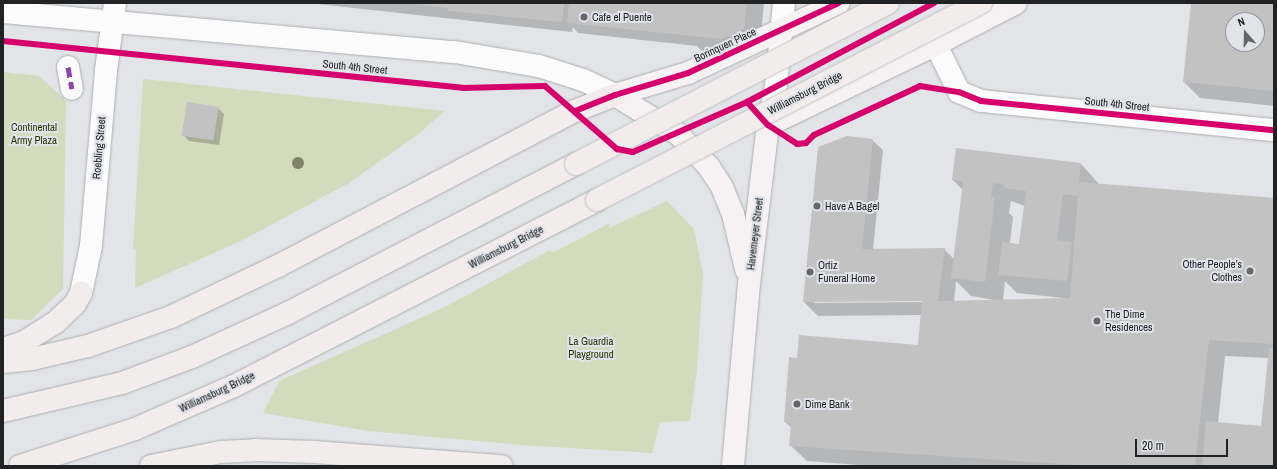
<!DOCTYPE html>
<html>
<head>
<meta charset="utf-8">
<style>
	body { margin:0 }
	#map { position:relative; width:1277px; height:469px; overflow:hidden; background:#e2e4e7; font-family:"Archivo Narrow",sans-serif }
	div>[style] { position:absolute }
	.green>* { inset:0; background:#d3dbbc }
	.shadow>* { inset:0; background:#0003 }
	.building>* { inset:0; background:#c2c2c3; transform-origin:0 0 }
	.roads { filter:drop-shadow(0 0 1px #acaeaf) drop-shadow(0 0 1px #acaeaf) }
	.street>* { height:22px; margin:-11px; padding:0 11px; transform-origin:11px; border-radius:11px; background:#fbfbfb }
	.secondary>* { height:22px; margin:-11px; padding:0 11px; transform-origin:11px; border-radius:11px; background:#fbfbfb }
	.primary>* { height:22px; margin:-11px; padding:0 11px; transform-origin:11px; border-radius:11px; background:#f6f2f3 }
	.highway>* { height:22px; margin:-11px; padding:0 11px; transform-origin:11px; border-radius:11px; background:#f3eced }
	.bridges { filter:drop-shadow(0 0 1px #c0c1c2) drop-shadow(0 0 1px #c0c1c2) }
	.highway-bridge>* { height:22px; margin:-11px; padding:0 11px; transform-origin:11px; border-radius:11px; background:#f3eced }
	.quiet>* { height:5px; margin-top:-2.5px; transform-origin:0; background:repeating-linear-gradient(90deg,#8e44ad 0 10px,transparent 0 15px) }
	.cycleway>* { height:6px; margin:-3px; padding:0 3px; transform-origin:3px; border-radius:3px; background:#d6006c }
	.trees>* { width:12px; height:12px; margin:-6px; border-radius:50%; background:#7f8468 }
	.dots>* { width:11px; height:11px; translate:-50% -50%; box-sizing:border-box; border:2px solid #e0e3e9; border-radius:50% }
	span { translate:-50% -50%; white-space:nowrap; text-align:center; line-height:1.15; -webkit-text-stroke:4px #e0e3e9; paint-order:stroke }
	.poi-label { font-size:11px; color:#212224 }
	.left { translate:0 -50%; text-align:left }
	.right { translate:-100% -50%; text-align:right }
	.street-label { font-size:11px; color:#212224 }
	.park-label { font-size:11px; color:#2e3500 }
	.frame { position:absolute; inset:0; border:4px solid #212224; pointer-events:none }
	.north { position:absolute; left:1225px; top:12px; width:40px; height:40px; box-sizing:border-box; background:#e0e3e9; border:1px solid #94969a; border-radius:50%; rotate:340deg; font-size:11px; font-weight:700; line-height:16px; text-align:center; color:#212224 }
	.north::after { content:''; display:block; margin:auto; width:14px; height:18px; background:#656668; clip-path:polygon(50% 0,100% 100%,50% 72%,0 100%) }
	.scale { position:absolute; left:1135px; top:439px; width:93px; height:18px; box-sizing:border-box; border:2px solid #212224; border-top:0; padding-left:5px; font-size:12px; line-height:14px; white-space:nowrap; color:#212224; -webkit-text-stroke:3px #e0e3e9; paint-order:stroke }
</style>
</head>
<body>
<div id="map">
	<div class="green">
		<div style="clip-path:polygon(3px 72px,39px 76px,66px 101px,63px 289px,31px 320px,3px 319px)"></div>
		<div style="clip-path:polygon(143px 79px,444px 111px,420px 133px,349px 183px,243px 240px,135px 288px,136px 249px,133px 250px)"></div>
		<div style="clip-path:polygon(667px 201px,694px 229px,703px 274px,697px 370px,690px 421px,660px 422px,652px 453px,522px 445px,368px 431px,263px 413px,279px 381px,443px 308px,550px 250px,552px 253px,610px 223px,609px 228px)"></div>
	</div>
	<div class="shadow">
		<div style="clip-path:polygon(309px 3px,764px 3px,760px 46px,739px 55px,703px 52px,697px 46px,578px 33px,573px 27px,572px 32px)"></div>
		<div style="clip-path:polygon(evenodd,1192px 3px,1274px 3px,1274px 106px,1200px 98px,1184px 82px,1192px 3px,1233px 20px,1257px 20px,1257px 44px,1233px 44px,1233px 20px)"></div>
		<div style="clip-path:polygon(218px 108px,224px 114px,219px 145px,189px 141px,183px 135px)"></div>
		<div style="clip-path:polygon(evenodd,872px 140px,883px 150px,873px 250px,944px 249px,955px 260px,963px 190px,953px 180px,1081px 164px,1099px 184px,1274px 199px,1274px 466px,872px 466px,807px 461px,790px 445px,792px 428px,785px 422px,798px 359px,919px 346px,921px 315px,818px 316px,804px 302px,872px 140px,1011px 201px,1025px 206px,1020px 245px,1010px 243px,1013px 217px,1009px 213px,1011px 201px,872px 140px,956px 281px,971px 296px,1000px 301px,954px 302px,956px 281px,872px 140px,1005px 281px,1017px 293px,1072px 299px,1003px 301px,1005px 281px,872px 140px,922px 300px,922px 302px,814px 303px,814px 301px,922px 300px,872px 140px,1225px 356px,1269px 358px,1262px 427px,1218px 423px,1225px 356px)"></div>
	</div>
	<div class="building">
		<div style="clip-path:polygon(407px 3px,564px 3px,562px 22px,448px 11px,448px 8px)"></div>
		<div style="clip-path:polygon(569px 3px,747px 3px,744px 29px,722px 39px,567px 23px)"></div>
		<div style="clip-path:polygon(evenodd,1191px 3px,1274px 3px,1274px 91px,1183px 82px,1191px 3px,1233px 20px,1257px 20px,1257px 44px,1233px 44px,1233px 20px)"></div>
		<div style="left:187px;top:102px;width:32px;height:34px;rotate:9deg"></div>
		<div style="clip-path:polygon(847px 136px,873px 139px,862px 249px,945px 248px,938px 301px,1070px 298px,1078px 196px,1063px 194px,1057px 240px,1072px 242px,1067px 281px,998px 275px,1002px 242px,1019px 244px,1026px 191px,1004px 188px,1005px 185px,993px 183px,991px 197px,995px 197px,985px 282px,951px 278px,963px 182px,952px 180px,956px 148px,1081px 163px,1079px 182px,1274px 198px,1274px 344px,1209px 340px,1195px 466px,1092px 466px,789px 446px,791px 423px,784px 422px,789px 357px,797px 358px,799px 335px,918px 345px,922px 301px,803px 302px,818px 147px)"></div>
		<div style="clip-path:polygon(1269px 348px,1274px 348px,1274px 466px,1202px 466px,1206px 421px,1261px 426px)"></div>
	</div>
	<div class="roads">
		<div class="street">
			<div style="left:3px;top:12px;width:454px;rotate:5.1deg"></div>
			<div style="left:455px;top:52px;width:85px;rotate:9.5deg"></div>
			<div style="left:539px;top:66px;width:46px;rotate:17.7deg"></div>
			<div style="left:583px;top:80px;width:35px;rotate:25deg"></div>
			<div style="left:936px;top:45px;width:52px;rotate:63.9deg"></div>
			<div style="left:959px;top:92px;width:24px;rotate:22deg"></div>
			<div style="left:981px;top:101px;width:294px;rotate:5.7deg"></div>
			<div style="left:68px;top:67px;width:22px;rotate:80deg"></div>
			<div style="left:768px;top:125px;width:41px;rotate:-78.7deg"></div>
			<div style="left:776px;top:85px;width:82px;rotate:-84.4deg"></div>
		</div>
		<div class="secondary">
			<div style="left:81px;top:293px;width:48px;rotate:-78deg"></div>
			<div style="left:91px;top:246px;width:177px;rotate:-85.1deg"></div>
			<div style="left:106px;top:70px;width:68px;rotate:-82.3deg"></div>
		</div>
		<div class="primary">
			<div style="left:615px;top:95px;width:74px;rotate:31.8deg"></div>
			<div style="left:678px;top:134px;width:45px;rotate:46.8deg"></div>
			<div style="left:709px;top:167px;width:24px;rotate:57deg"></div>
			<div style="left:722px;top:187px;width:29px;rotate:68deg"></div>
			<div style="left:733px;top:214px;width:57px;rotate:76.7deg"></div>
			<div style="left:615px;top:95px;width:76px;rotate:-16.8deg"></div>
			<div style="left:688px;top:73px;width:166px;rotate:-24.9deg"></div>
			<div style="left:733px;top:466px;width:183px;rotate:-85deg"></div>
			<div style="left:749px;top:284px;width:160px;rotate:-83.2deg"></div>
			<div style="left:768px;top:125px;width:183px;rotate:-25.6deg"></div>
			<div style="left:933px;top:46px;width:93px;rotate:-27.4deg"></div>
		</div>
		<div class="highway">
			<div style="left:3px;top:349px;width:22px;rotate:-18deg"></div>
			<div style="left:24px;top:342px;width:36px;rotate:-32deg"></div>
			<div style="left:55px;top:323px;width:28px;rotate:-44deg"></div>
			<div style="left:75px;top:304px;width:13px;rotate:-61deg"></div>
			<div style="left:3px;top:362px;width:29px;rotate:-6deg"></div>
			<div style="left:32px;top:359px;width:57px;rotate:-13.1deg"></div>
			<div style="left:88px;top:346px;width:88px;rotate:-19.3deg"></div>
			<div style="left:171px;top:317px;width:119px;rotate:-25.5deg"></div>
			<div style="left:278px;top:266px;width:335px;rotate:-27.6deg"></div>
			<div style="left:575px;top:111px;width:43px;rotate:-21.8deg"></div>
			<div style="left:3px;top:411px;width:122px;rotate:-13.2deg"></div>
			<div style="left:122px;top:383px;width:75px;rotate:-20.4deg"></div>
			<div style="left:192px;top:357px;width:106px;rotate:-24.6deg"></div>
			<div style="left:288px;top:313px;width:324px;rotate:-27.4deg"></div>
			<div style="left:20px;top:466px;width:121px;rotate:-17.8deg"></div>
			<div style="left:135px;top:429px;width:108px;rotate:-23.5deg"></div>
			<div style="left:234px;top:386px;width:408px;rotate:-27.1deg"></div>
			<div style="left:151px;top:466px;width:71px;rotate:-11.3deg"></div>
			<div style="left:221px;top:452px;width:34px;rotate:-3deg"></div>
			<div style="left:255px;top:450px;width:60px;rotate:1.9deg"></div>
			<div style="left:315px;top:452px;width:187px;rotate:4.3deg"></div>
		</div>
	</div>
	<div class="bridges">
		<div class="highway-bridge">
			<div style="left:576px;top:164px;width:351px;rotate:-27.3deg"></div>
			<div style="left:597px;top:200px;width:432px;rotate:-27.2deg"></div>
		</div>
	</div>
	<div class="quiet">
		<div style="left:68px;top:67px;width:22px;rotate:80deg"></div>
	</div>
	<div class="cycleway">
		<div style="left:3px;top:41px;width:462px;rotate:5.8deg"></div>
		<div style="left:463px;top:88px;width:82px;rotate:-1.4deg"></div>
		<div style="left:545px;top:86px;width:96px;rotate:41.2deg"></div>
		<div style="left:617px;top:149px;width:16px;rotate:11deg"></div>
		<div style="left:633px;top:152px;width:124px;rotate:-23.7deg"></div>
		<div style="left:747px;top:102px;width:212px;rotate:-27.9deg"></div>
		<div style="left:747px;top:102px;width:31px;rotate:48deg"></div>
		<div style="left:768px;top:125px;width:35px;rotate:33deg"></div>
		<div style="left:797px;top:144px;width:9px;rotate:-6deg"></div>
		<div style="left:806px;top:143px;width:11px;rotate:-45deg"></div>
		<div style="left:814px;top:135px;width:117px;rotate:-24.8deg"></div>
		<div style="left:920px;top:86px;width:39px;rotate:9deg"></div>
		<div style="left:959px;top:92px;width:24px;rotate:22deg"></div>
		<div style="left:981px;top:101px;width:294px;rotate:5.7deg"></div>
		<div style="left:575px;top:111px;width:43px;rotate:-21.8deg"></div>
		<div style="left:615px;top:95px;width:76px;rotate:-16.8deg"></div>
		<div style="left:688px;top:73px;width:166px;rotate:-24.9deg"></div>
	</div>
	<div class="trees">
		<div style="left:298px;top:163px"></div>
	</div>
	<div class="dots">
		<div style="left:584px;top:17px;background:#656668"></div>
		<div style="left:817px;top:206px;background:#656668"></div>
		<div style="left:1250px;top:271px;background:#656668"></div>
		<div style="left:810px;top:272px;background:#656668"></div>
		<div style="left:1097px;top:321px;background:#656668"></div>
		<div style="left:797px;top:404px;background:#656668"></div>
	</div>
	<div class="poi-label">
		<span class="left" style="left:592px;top:17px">Cafe el Puente</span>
		<span class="left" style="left:825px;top:206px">Have A Bagel</span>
		<span class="right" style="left:1242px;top:271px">Other People’s<br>Clothes</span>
		<span class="left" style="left:818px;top:272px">Ortiz<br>Funeral Home</span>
		<span class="left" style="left:1105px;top:321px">The Dime<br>Residences</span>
		<span class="left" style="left:805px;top:404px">Dime Bank</span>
	</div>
	<div class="street-label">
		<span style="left:725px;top:45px;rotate:-25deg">Borinquen Place</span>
		<span style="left:355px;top:67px;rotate:6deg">South 4th Street</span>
		<span style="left:805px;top:93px;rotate:-27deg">Williamsburg Bridge</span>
		<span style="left:1117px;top:104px;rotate:6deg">South 4th Street</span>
		<span style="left:99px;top:148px;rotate:-85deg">Roebling Street</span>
		<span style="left:755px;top:234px;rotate:-83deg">Havemeyer Street</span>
		<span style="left:506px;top:247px;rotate:-27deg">Williamsburg Bridge</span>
		<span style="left:217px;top:392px;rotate:-25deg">Williamsburg Bridge</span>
	</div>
	<div class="park-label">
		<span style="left:34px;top:134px">Continental<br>Army Plaza</span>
		<span style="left:591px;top:348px">La Guardia<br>Playground</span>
	</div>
	<div class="frame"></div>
	<div class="north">N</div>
	<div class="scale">20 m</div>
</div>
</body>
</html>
